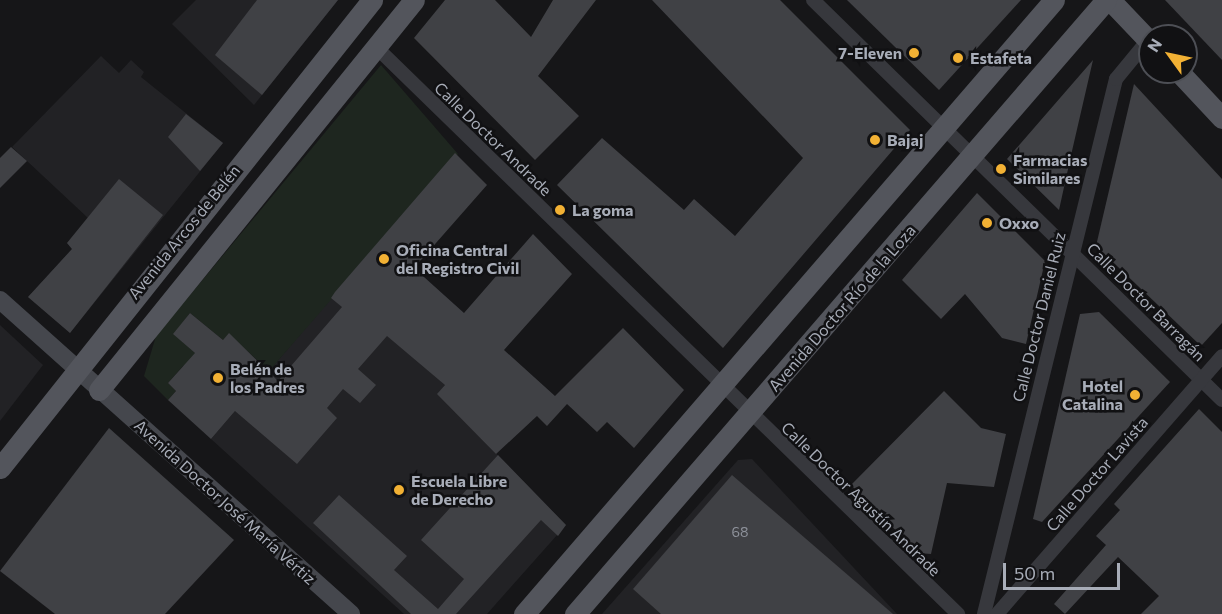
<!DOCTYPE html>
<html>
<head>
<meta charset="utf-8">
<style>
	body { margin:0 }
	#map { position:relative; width:1222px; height:614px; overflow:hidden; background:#161618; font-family:Commissioner,sans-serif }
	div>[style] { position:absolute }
	.built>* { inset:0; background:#222225 }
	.green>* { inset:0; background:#1e261f }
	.building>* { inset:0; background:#404145 }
	.street>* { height:14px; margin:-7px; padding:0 7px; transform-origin:7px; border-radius:7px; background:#37383d }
	.secondary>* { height:18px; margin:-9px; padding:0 9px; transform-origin:9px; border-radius:9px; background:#45474d }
	.primary>* { height:21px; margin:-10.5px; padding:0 10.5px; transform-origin:10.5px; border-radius:10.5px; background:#53555c }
	.dots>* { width:16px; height:16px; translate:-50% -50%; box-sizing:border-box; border:3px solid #111113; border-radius:50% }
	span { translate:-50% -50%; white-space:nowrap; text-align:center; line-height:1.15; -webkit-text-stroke:5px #111113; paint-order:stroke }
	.number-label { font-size:14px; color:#8e929b }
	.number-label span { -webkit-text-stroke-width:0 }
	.poi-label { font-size:16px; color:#a8adb8; font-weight:700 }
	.right { translate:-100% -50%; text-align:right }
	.left { translate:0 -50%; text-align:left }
	.street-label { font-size:16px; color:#a8adb8 }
	.north { position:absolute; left:1138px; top:24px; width:60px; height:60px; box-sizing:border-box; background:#111113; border:2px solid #4d4f55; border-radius:50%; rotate:303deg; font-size:16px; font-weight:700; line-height:24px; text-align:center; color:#a8adb8 }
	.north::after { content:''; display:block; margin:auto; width:21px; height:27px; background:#f2b134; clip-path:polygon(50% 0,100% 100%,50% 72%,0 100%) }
	.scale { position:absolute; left:1003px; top:563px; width:117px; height:27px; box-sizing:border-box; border:3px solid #a8adb8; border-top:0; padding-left:8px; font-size:18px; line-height:21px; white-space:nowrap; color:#a8adb8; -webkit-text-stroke:4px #111113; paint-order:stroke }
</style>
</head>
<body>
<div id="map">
	<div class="built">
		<div style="clip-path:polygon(196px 0,338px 0,254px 105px,172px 24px)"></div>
		<div style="clip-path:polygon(101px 56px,119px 73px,131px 60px,144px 72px,141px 77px,223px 143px,70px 333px,28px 297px,72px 249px,67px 243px,88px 218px,12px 147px)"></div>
		<div style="clip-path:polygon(331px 298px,370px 321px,446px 384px,438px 394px,566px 525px,487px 614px,404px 614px,211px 439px)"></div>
		<div style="clip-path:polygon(0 325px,43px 365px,0 421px)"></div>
		<div style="clip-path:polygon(752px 459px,897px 614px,602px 614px,738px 460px)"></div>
	</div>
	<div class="green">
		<div style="clip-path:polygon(381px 65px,458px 154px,269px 371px,229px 334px,223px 340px,190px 313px,174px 334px,204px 361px,183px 366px,168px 383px,176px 391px,168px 400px,144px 376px,156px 336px)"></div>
	</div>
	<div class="building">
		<div style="clip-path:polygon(257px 0,338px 0,262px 95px,215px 55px)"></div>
		<div style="clip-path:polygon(445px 0,495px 0,531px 37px,553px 0,596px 0,538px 76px,579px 116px,535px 160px,414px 38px)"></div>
		<div style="clip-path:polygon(652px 0,780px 0,910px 130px,723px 348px,557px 185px,602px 138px,684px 210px,694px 199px,735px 236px,803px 158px)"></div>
		<div style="clip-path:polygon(847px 0,1021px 0,939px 90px)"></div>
		<div style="clip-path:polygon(1165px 0,1222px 0,1222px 60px)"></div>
		<div style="clip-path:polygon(1093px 60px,1072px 151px,1059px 210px,1007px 159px)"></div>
		<div style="clip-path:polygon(1134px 84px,1222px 179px,1222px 323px,1201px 346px,1096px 246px)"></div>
		<div style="clip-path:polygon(186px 114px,223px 143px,200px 171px,168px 137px)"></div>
		<div style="clip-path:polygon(11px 147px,27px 161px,0 188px,0 158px)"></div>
		<div style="clip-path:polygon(455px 153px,487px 185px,414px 268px,464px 313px,533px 234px,572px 274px,504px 350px,555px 396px,623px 328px,684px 390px,634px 448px,607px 422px,597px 432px,567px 404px,547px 426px,537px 416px,496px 454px,437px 394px,445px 385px,387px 336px,358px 369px,376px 385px,360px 403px,343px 389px,327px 408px,337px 418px,297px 464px,235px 411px,211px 439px,168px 400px,176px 391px,168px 383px,195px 353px,173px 334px,190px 313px,223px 340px,229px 333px,278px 381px,342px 307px,331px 298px,335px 292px)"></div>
		<div style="clip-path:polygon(119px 179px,163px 215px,70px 333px,28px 297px,72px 249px,67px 243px)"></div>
		<div style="clip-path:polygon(977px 193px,1045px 261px,1026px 344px,1002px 338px,965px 294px,941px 319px,902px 280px)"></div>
		<div style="clip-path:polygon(1099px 312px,1170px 382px,1042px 522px,1033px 519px,1080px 314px)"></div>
		<div style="clip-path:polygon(944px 391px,981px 428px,1006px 434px,994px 487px,947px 483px,931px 554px,918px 553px,851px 485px)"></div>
		<div style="clip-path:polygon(1199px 409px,1222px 432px,1222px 614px,1141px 614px,1159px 596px,1118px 557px,1065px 614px,1054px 604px,1106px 545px,1096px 536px,1120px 510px,1114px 504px)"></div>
		<div style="clip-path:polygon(109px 428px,234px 540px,165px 614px,55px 614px,0 571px)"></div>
		<div style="clip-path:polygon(498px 455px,566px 525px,558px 536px,541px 520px,456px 614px,411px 614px,313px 523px,339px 495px,407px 556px,394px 570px,438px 609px,464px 579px,421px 540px)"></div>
		<div style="clip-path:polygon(732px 475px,893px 614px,661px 614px,633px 589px)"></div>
	</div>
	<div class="street">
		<div style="left:813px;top:0;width:572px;rotate:44.36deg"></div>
		<div style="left:376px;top:47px;width:813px;rotate:44.25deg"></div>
		<div style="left:984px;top:614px;width:551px;rotate:-76.14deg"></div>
		<div style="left:1116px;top:79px;width:50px;rotate:-50.6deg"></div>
		<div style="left:997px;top:614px;width:342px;rotate:-48.9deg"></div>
	</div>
	<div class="secondary">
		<div style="left:0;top:300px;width:471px;rotate:41.8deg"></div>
	</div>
	<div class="primary">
		<div style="left:1110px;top:0;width:58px;rotate:46.4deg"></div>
		<div style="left:1179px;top:72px;width:63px;rotate:46.9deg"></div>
		<div style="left:99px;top:390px;width:501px;rotate:-51.07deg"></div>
		<div style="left:0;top:468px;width:598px;rotate:-51.52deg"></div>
		<div style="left:524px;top:614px;width:811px;rotate:-49.2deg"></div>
		<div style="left:575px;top:614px;width:812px;rotate:-49.15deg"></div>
	</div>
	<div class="dots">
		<div style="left:914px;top:53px;background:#f2b134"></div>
		<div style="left:958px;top:58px;background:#f2b134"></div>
		<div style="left:875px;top:140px;background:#f2b134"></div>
		<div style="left:1001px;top:169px;background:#f2b134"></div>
		<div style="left:560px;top:210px;background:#f2b134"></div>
		<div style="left:987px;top:223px;background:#f2b134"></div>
		<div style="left:384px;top:259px;background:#f2b134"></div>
		<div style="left:218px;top:378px;background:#f2b134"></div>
		<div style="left:1135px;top:395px;background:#f2b134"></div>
		<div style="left:399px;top:490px;background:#f2b134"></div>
	</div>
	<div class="number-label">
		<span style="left:740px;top:532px">68</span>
	</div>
	<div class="poi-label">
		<span class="right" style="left:902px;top:53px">7-Eleven</span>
		<span class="left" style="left:970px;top:58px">Estafeta</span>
		<span class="left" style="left:887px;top:140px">Bajaj</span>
		<span class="left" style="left:1013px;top:169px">Farmacias<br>Similares</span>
		<span class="left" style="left:572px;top:210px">La goma</span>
		<span class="left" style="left:999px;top:223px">Oxxo</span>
		<span class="left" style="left:396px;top:259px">Oficina Central<br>del Registro Civil</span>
		<span class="left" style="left:230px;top:378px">Belén de<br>los Padres</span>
		<span class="right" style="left:1123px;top:395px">Hotel<br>Catalina</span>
		<span class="left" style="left:411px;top:490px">Escuela Libre<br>de Derecho</span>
	</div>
	<div class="street-label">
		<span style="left:493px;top:139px;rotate:44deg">Calle Doctor Andrade</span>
		<span style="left:184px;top:232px;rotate:-51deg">Avenida Arcos de Belén</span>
		<span style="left:1146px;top:302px;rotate:45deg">Calle Doctor Barragán</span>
		<span style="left:842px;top:308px;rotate:-49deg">Avenida Doctor Río de la Loza</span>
		<span style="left:1039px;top:317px;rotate:-76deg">Calle Doctor Daniel Ruiz</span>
		<span style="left:1097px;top:474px;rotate:-49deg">Calle Doctor Lavista</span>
		<span style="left:861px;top:499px;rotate:44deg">Calle Doctor Agustín Andrade</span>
		<span style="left:225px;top:502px;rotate:42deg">Avenida Doctor José María Vértiz</span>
	</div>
	<div class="north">N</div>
	<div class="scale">50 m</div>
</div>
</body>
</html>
